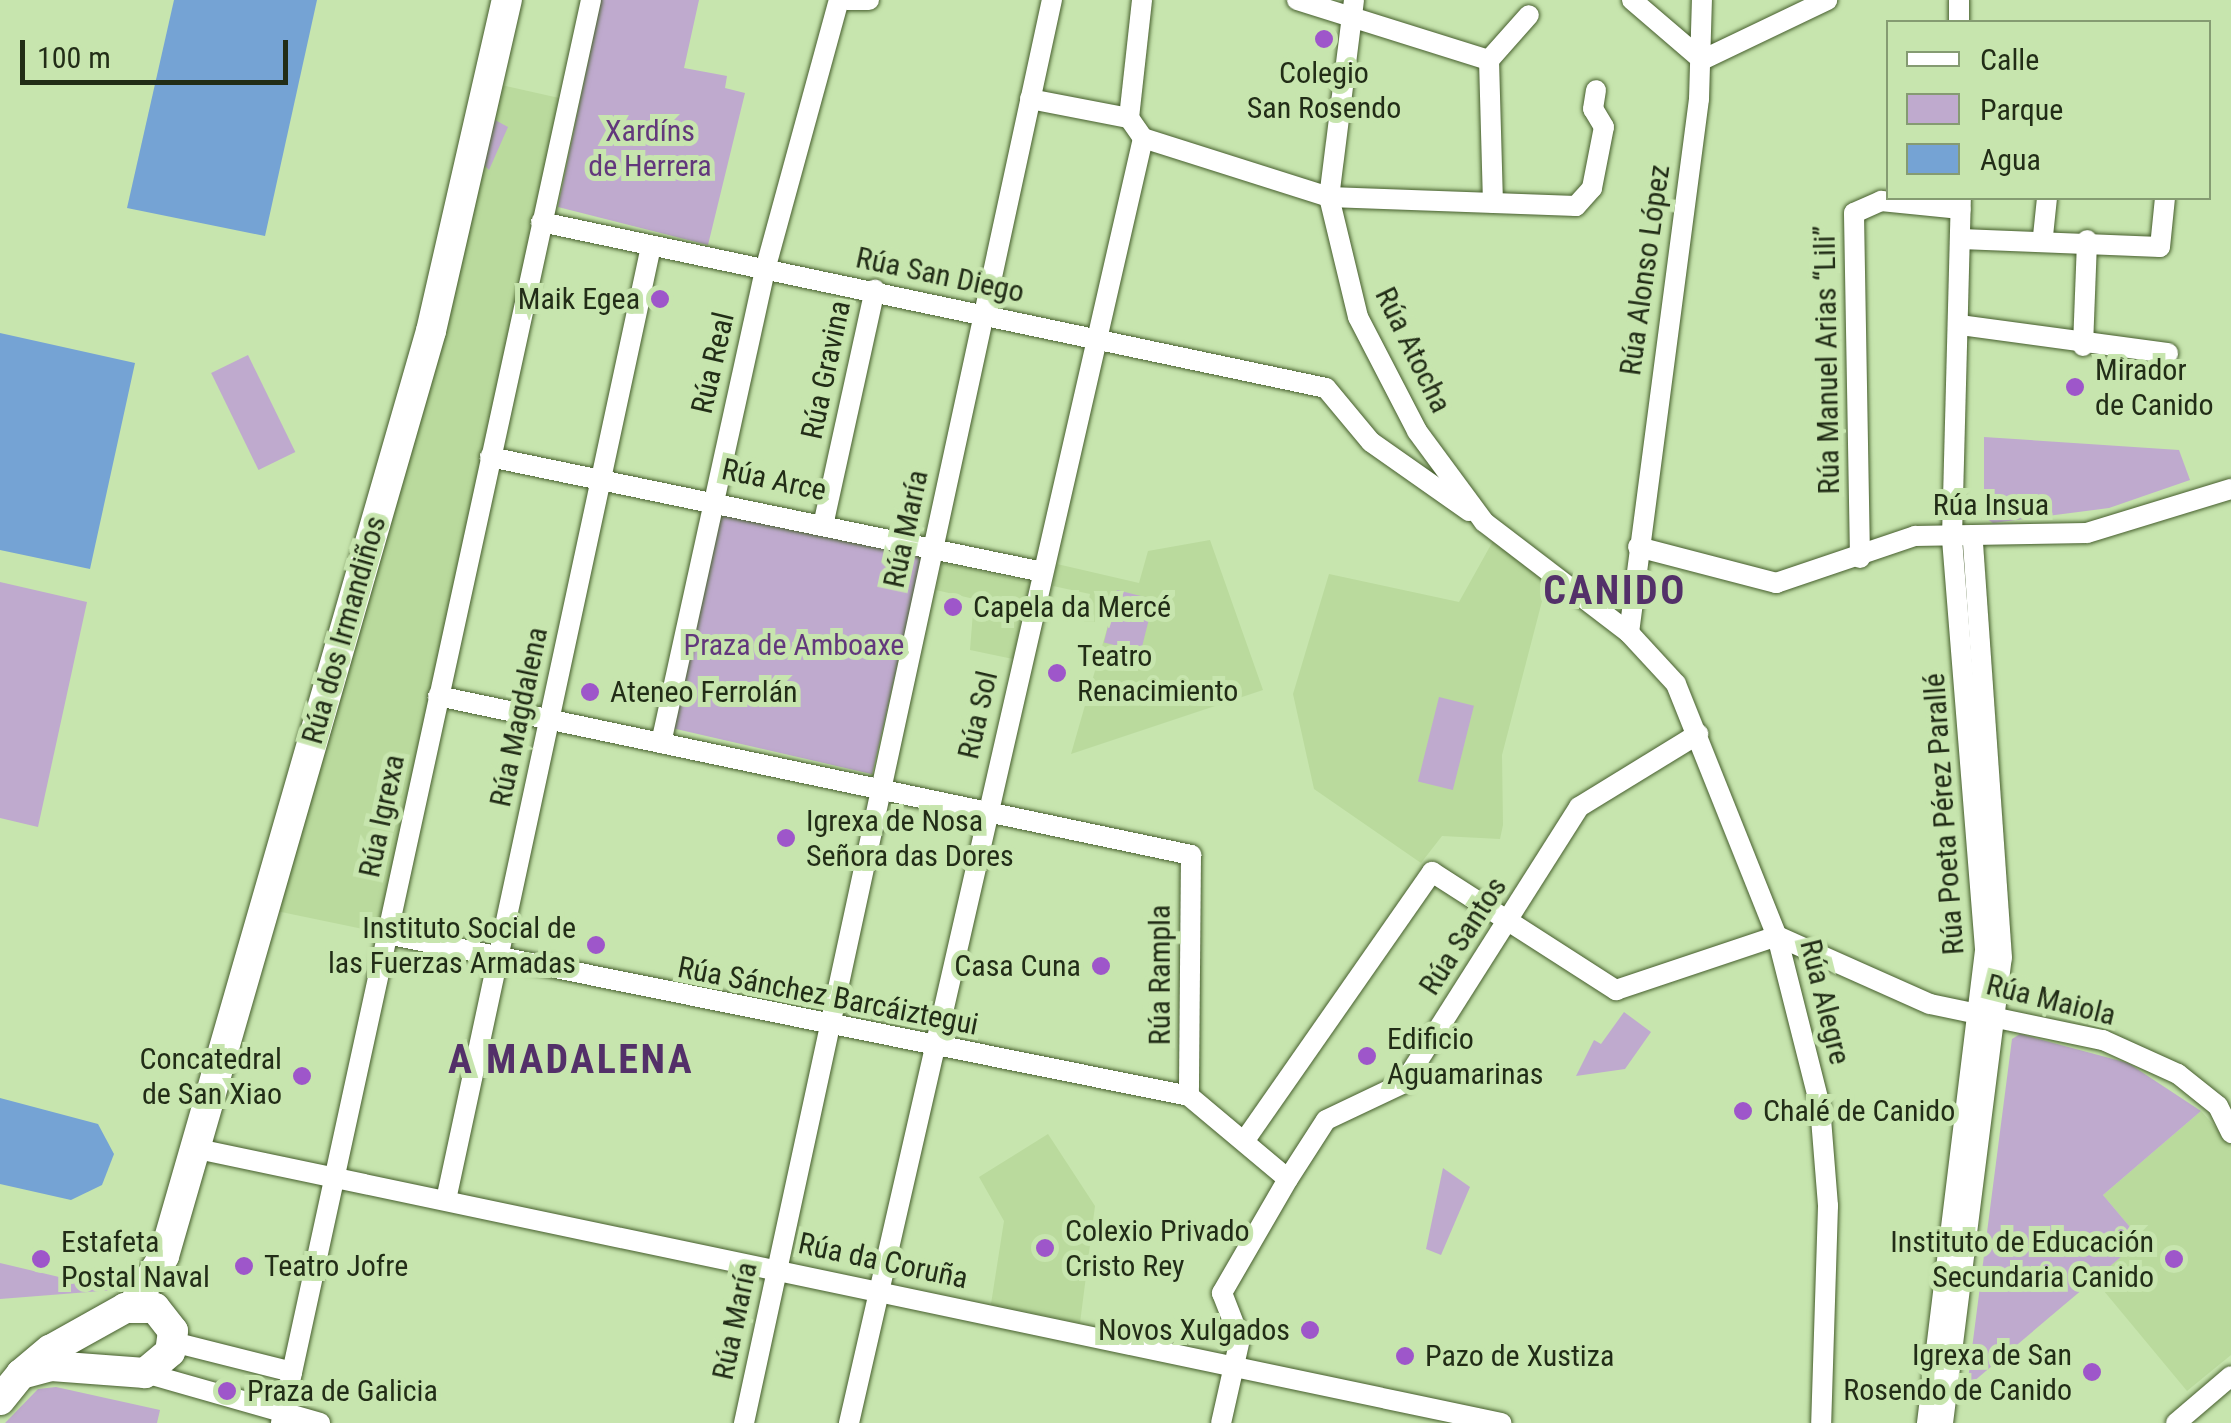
<!DOCTYPE html>
<html>
<head>
<meta charset="utf-8">
<style>
	body { margin:0 }
	#map { position:relative; width:2231px; height:1423px; overflow:hidden; background:#c7e5ae; font-family:"Roboto Condensed",sans-serif }
	div>[style] { position:absolute }
	.built>* { inset:0; background:#bada9d }
	.green>* { inset:0; background:#bfaace; transform-origin:0 0 }
	.water>* { inset:0; background:#75a3d4 }
	.roads { filter:drop-shadow(0 0 2px #465e2d) drop-shadow(0 0 2px #465e2d) }
	.street>* { height:20px; margin:-10px; padding:0 10px; transform-origin:10px; border-radius:10px; background:#fff }
	.secondary>* { height:30px; margin:-15px; padding:0 15px; transform-origin:15px; border-radius:15px; background:#fff }
	.dots>* { width:28px; height:28px; translate:-50% -50%; box-sizing:border-box; border:5px solid #c7e5ae; border-radius:50% }
	span { translate:-50% -50%; white-space:nowrap; text-align:center; line-height:1.15; -webkit-text-stroke:10px #c7e5ae; paint-order:stroke }
	.poi-label { font-size:30px; color:#222d17 }
	.right { translate:-100% -50%; text-align:right }
	.left { translate:0 -50%; text-align:left }
	.park-label { font-size:30px; color:#62387c }
	.street-label { font-size:30px; color:#222d17 }
	.district-label { font-size:40px; color:#533069; font-weight:700; letter-spacing:2.5px }
	.legend { position:absolute; left:1886px; top:20px; width:325px; height:180px; box-sizing:border-box; background:#c7e5ae; border:2px solid #859b72; margin:0; padding:12px 18px; list-style:none; font-size:30px; color:#222d17 }
	.legend li { display:flex; align-items:center; gap:20px; height:50px }
	.legend b { width:50px; border:2px solid #859b72 }
	.scale { position:absolute; left:20px; top:40px; width:268px; height:45px; box-sizing:border-box; border:5px solid #222d17; border-top:0; padding-left:12px; font-size:30px; line-height:35px; white-space:nowrap; color:#222d17; -webkit-text-stroke:8px #c7e5ae; paint-order:stroke }
</style>
</head>
<body>
<div id="map">
	<div class="built">
		<div style="clip-path:polygon(488px 82px,568px 100px,387px 934px,262px 908px)"></div>
		<div style="clip-path:polygon(1210px 540px,1263px 690px,1071px 754px,1109px 622px,1084px 622px,1090px 594px,1053px 586px,1057px 564px,1139px 583px,1148px 551px)"></div>
		<div style="clip-path:polygon(1493px 541px,1547px 582px,1502px 755px,1503px 825px,1500px 839px,1442px 836px,1421px 863px,1314px 789px,1293px 694px,1329px 574px,1459px 602px)"></div>
		<div style="clip-path:polygon(942px 563px,1030px 582px,1013px 659px,970px 650px,974px 599px,936px 590px)"></div>
		<div style="clip-path:polygon(2201px 1111px,2231px 1145px,2231px 1355px,2187px 1391px,2094px 1279px,2141px 1240px,2103px 1195px)"></div>
		<div style="clip-path:polygon(1048px 1134px,1095px 1206px,1080px 1323px,991px 1304px,1004px 1221px,979px 1177px)"></div>
	</div>
	<div class="green">
		<div style="clip-path:polygon(601px 0,699px 0,684px 68px,727px 76px,725px 88px,745px 93px,708px 245px,558px 207px)"></div>
		<div style="clip-path:polygon(495px 120px,508px 127px,489px 170px,483px 164px)"></div>
		<div style="left:248px;top:355px;width:108px;height:41px;rotate:64deg"></div>
		<div style="clip-path:polygon(1984px 437px,2179px 450px,2190px 480px,2109px 508px,1993px 523px,1984px 517px)"></div>
		<div style="left:720px;top:504px;width:209px;height:229px;rotate:13deg"></div>
		<div style="clip-path:polygon(0 582px,87px 602px,38px 827px,0 818px)"></div>
		<div style="left:1117px;top:590px;width:38px;height:54px;rotate:14deg"></div>
		<div style="left:1439px;top:697px;width:36px;height:87px;rotate:14deg"></div>
		<div style="clip-path:polygon(1624px 1012px,1651px 1032px,1625px 1069px,1576px 1076px,1594px 1040px,1601px 1044px)"></div>
		<div style="clip-path:polygon(2020px 1034px,2128px 1063px,2201px 1111px,2103px 1195px,2141px 1240px,1967px 1387px,2012px 1039px)"></div>
		<div style="clip-path:polygon(1443px 1168px,1470px 1187px,1441px 1255px,1426px 1249px)"></div>
		<div style="clip-path:polygon(0 1263px,114px 1290px,0 1299px)"></div>
		<div style="clip-path:polygon(56px 1387px,160px 1410px,157px 1423px,5px 1423px,38px 1389px)"></div>
	</div>
	<div class="water">
		<div style="clip-path:polygon(174px 0,317px 0,265px 236px,127px 208px)"></div>
		<div style="clip-path:polygon(0 333px,135px 363px,90px 569px,0 550px)"></div>
		<div style="clip-path:polygon(0 1098px,98px 1124px,114px 1154px,102px 1185px,71px 1200px,0 1184px)"></div>
	</div>
	<div class="roads">
		<div class="street">
			<div style="left:847px;top:0;width:22px"></div>
			<div style="left:1297px;top:0;width:201px;rotate:17.4deg"></div>
			<div style="left:1354px;top:0;width:199px;rotate:97.2deg"></div>
			<div style="left:1329px;top:197px;width:247px;rotate:2.1deg"></div>
			<div style="left:1576px;top:206px;width:24px;rotate:-48deg"></div>
			<div style="left:1592px;top:188px;width:62px;rotate:-78.9deg"></div>
			<div style="left:1604px;top:127px;width:21px;rotate:-121deg"></div>
			<div style="left:1593px;top:109px;width:19px;rotate:-81deg"></div>
			<div style="left:1632px;top:0;width:92px;rotate:40.6deg"></div>
			<div style="left:1702px;top:60px;width:139px;rotate:-25.6deg"></div>
			<div style="left:1959px;top:0;width:22px;rotate:90deg"></div>
			<div style="left:1489px;top:60px;width:143px;rotate:88.4deg"></div>
			<div style="left:1489px;top:60px;width:60px;rotate:-48.4deg"></div>
			<div style="left:1030px;top:99px;width:101px;rotate:10.9deg"></div>
			<div style="left:1129px;top:118px;width:24px;rotate:55deg"></div>
			<div style="left:1143px;top:138px;width:195px;rotate:17.6deg"></div>
			<div style="left:1329px;top:197px;width:123px;rotate:76.4deg"></div>
			<div style="left:1358px;top:317px;width:128px;rotate:62.6deg"></div>
			<div style="left:1417px;top:431px;width:113px;rotate:53.6deg"></div>
			<div style="left:1484px;top:522px;width:183px;rotate:37.4deg"></div>
			<div style="left:1629px;top:633px;width:69px;rotate:47.3deg"></div>
			<div style="left:1676px;top:684px;width:271px;rotate:68.2deg"></div>
			<div style="left:1777px;top:936px;width:175px;rotate:75.8deg"></div>
			<div style="left:1820px;top:1106px;width:100px;rotate:85.4deg"></div>
			<div style="left:1828px;top:1206px;width:217px;rotate:91.8deg"></div>
			<div style="left:1129px;top:118px;width:119px;rotate:-83.7deg"></div>
			<div style="left:541px;top:222px;width:802px;rotate:11.94deg"></div>
			<div style="left:1326px;top:388px;width:70px;rotate:50.2deg"></div>
			<div style="left:1371px;top:442px;width:120px;rotate:35.1deg"></div>
			<div style="left:2043px;top:236px;width:38px;rotate:-84deg"></div>
			<div style="left:1961px;top:239px;width:199px;rotate:2.3deg"></div>
			<div style="left:2160px;top:247px;width:49px;rotate:-84.2deg"></div>
			<div style="left:1960px;top:325px;width:210px;rotate:7.7deg"></div>
			<div style="left:2083px;top:346px;width:106px;rotate:-87.8deg"></div>
			<div style="left:490px;top:457px;width:565px;rotate:11.75deg"></div>
			<div style="left:824px;top:521px;width:237px;rotate:-77.6deg"></div>
			<div style="left:1638px;top:547px;width:143px;rotate:14.6deg"></div>
			<div style="left:1776px;top:583px;width:147px;rotate:-18.7deg"></div>
			<div style="left:1915px;top:536px;width:172px;rotate:-1deg"></div>
			<div style="left:2087px;top:533px;width:151px;rotate:-17deg"></div>
			<div style="left:1860px;top:558px;width:345px;rotate:-91deg"></div>
			<div style="left:1854px;top:213px;width:30px;rotate:-24deg"></div>
			<div style="left:1881px;top:201px;width:80px;rotate:5.7deg"></div>
			<div style="left:1629px;top:633px;width:539px;rotate:-82.53deg"></div>
			<div style="left:1699px;top:99px;width:99px;rotate:-88.3deg"></div>
			<div style="left:438px;top:696px;width:770px;rotate:11.92deg"></div>
			<div style="left:1191px;top:855px;width:241px;rotate:90.5deg"></div>
			<div style="left:661px;top:743px;width:484px;rotate:-77.6deg"></div>
			<div style="left:765px;top:270px;width:280px;rotate:-74.7deg"></div>
			<div style="left:387px;top:934px;width:818px;rotate:11.42deg"></div>
			<div style="left:1189px;top:1096px;width:129px;rotate:40deg"></div>
			<div style="left:1288px;top:1179px;width:132px;rotate:120.1deg"></div>
			<div style="left:1222px;top:1293px;width:49px;rotate:68.6deg"></div>
			<div style="left:1240px;top:1339px;width:86px;rotate:102.7deg"></div>
			<div style="left:1245px;top:1140px;width:327px;rotate:-55.1deg"></div>
			<div style="left:1432px;top:872px;width:219px;rotate:32.7deg"></div>
			<div style="left:1616px;top:990px;width:170px;rotate:-18.5deg"></div>
			<div style="left:1777px;top:936px;width:167px;rotate:24deg"></div>
			<div style="left:1930px;top:1004px;width:177px;rotate:11.8deg"></div>
			<div style="left:2103px;top:1040px;width:82px;rotate:24.4deg"></div>
			<div style="left:2178px;top:1074px;width:51px;rotate:38.7deg"></div>
			<div style="left:2218px;top:1106px;width:30px;rotate:64deg"></div>
			<div style="left:193px;top:1148px;width:1337px;rotate:11.87deg"></div>
			<div style="left:1288px;top:1179px;width:70px;rotate:-57.2deg"></div>
			<div style="left:1326px;top:1120px;width:86px;rotate:-25.4deg"></div>
			<div style="left:1404px;top:1083px;width:327px;rotate:-57.6deg"></div>
			<div style="left:1579px;top:807px;width:140px;rotate:-31.5deg"></div>
			<div style="left:446px;top:1200px;width:976px;rotate:-77.87deg"></div>
			<div style="left:173px;top:1342px;width:123px;rotate:14.1deg"></div>
			<div style="left:145px;top:1373px;width:182px;rotate:15.9deg"></div>
			<div style="left:281px;top:1423px;width:1456px;rotate:-77.71deg"></div>
			<div style="left:744px;top:1423px;width:1456px;rotate:-77.79deg"></div>
			<div style="left:849px;top:1423px;width:1318px;rotate:-77.11deg"></div>
			<div style="left:1927px;top:1423px;width:478px;rotate:-83deg"></div>
			<div style="left:1985px;top:949px;width:413px;rotate:-94.6deg"></div>
			<div style="left:1952px;top:537px;width:339px;rotate:-88.5deg"></div>
			<div style="left:1943px;top:1423px;width:469px;rotate:-82.8deg"></div>
			<div style="left:2002px;top:958px;width:419px;rotate:-94deg"></div>
			<div style="left:2176px;top:1423px;width:72px;rotate:-40.5deg"></div>
		</div>
		<div class="secondary">
			<div style="left:133px;top:1305px;width:58px;rotate:-57.7deg"></div>
			<div style="left:164px;top:1256px;width:963px;rotate:-73.9deg"></div>
			<div style="left:431px;top:331px;width:340px;rotate:-77.1deg"></div>
			<div style="left:0;top:1400px;width:33px;rotate:-51deg"></div>
			<div style="left:21px;top:1374px;width:38px;rotate:-40deg"></div>
			<div style="left:50px;top:1350px;width:86px;rotate:-29.2deg"></div>
			<div style="left:125px;top:1308px;width:30px"></div>
			<div style="left:155px;top:1308px;width:29px;rotate:52deg"></div>
			<div style="left:173px;top:1331px;width:21px;rotate:98deg"></div>
			<div style="left:170px;top:1352px;width:33px;rotate:140deg"></div>
			<div style="left:145px;top:1373px;width:94px;rotate:-175.7deg"></div>
			<div style="left:51px;top:1366px;width:31px;rotate:165deg"></div>
		</div>
	</div>
	<div class="dots">
		<div style="left:1324px;top:39px;background:#9e56ca"></div>
		<div style="left:660px;top:299px;background:#9e56ca"></div>
		<div style="left:2075px;top:387px;background:#9e56ca"></div>
		<div style="left:953px;top:607px;background:#9e56ca"></div>
		<div style="left:1057px;top:673px;background:#9e56ca"></div>
		<div style="left:590px;top:692px;background:#9e56ca"></div>
		<div style="left:786px;top:838px;background:#9e56ca"></div>
		<div style="left:596px;top:945px;background:#9e56ca"></div>
		<div style="left:1101px;top:966px;background:#9e56ca"></div>
		<div style="left:1367px;top:1056px;background:#9e56ca"></div>
		<div style="left:302px;top:1076px;background:#9e56ca"></div>
		<div style="left:1743px;top:1111px;background:#9e56ca"></div>
		<div style="left:1045px;top:1248px;background:#9e56ca"></div>
		<div style="left:41px;top:1259px;background:#9e56ca"></div>
		<div style="left:2174px;top:1259px;background:#9e56ca"></div>
		<div style="left:244px;top:1266px;background:#9e56ca"></div>
		<div style="left:1310px;top:1330px;background:#9e56ca"></div>
		<div style="left:1405px;top:1356px;background:#9e56ca"></div>
		<div style="left:2092px;top:1372px;background:#9e56ca"></div>
		<div style="left:227px;top:1391px;background:#9e56ca"></div>
	</div>
	<div class="poi-label">
		<span style="left:1324px;top:90px">Colegio<br>San Rosendo</span>
		<span class="right" style="left:640px;top:299px">Maik Egea</span>
		<span class="left" style="left:2095px;top:387px">Mirador<br>de Canido</span>
		<span class="left" style="left:973px;top:607px">Capela da Mercé</span>
		<span class="left" style="left:1077px;top:673px">Teatro<br>Renacimiento</span>
		<span class="left" style="left:610px;top:692px">Ateneo Ferrolán</span>
		<span class="left" style="left:806px;top:838px">Igrexa de Nosa<br>Señora das Dores</span>
		<span class="right" style="left:576px;top:945px">Instituto Social de<br>las Fuerzas Armadas</span>
		<span class="right" style="left:1081px;top:966px">Casa Cuna</span>
		<span class="left" style="left:1387px;top:1056px">Edificio<br>Aguamarinas</span>
		<span class="right" style="left:282px;top:1076px">Concatedral<br>de San Xiao</span>
		<span class="left" style="left:1763px;top:1111px">Chalé de Canido</span>
		<span class="left" style="left:1065px;top:1248px">Colexio Privado<br>Cristo Rey</span>
		<span class="left" style="left:61px;top:1259px">Estafeta<br>Postal Naval</span>
		<span class="right" style="left:2154px;top:1259px">Instituto de Educación<br>Secundaria Canido</span>
		<span class="left" style="left:264px;top:1266px">Teatro Jofre</span>
		<span class="right" style="left:1290px;top:1330px">Novos Xulgados</span>
		<span class="right" style="left:2072px;top:1372px">Igrexa de San<br>Rosendo de Canido</span>
		<span class="left" style="left:1425px;top:1356px">Pazo de Xustiza</span>
		<span class="left" style="left:247px;top:1391px">Praza de Galicia</span>
	</div>
	<div class="park-label">
		<span style="left:650px;top:148px">Xardíns<br>de Herrera</span>
		<span style="left:794px;top:645px">Praza de Amboaxe</span>
	</div>
	<div class="street-label">
		<span style="left:1645px;top:270px;rotate:-82deg">Rúa Alonso López</span>
		<span style="left:940px;top:275px;rotate:12deg">Rúa San Diego</span>
		<span style="left:1413px;top:350px;rotate:64deg">Rúa Atocha</span>
		<span style="left:1827px;top:360px;rotate:-91deg">Rúa Manuel Arias “Lili”</span>
		<span style="left:713px;top:363px;rotate:-77deg">Rúa Real</span>
		<span style="left:826px;top:370px;rotate:-78deg">Rúa Gravina</span>
		<span style="left:774px;top:480px;rotate:12deg">Rúa Arce</span>
		<span style="left:1991px;top:505px">Rúa Insua</span>
		<span style="left:906px;top:529px;rotate:-78deg">Rúa María</span>
		<span style="left:344px;top:630px;rotate:-74deg">Rúa dos Irmandiños</span>
		<span style="left:978px;top:715px;rotate:-77deg">Rúa Sol</span>
		<span style="left:519px;top:717px;rotate:-78deg">Rúa Magdalena</span>
		<span style="left:1944px;top:814px;rotate:-94deg">Rúa Poeta Pérez Parallé</span>
		<span style="left:382px;top:816px;rotate:-78deg">Rúa Igrexa</span>
		<span style="left:1463px;top:936px;rotate:-57deg">Rúa Santos</span>
		<span style="left:1160px;top:975px;rotate:-90deg">Rúa Rampla</span>
		<span style="left:828px;top:996px;rotate:11deg">Rúa Sánchez Barcáiztegui</span>
		<span style="left:2051px;top:1000px;rotate:14deg">Rúa Maiola</span>
		<span style="left:1825px;top:1002px;rotate:76deg">Rúa Alegre</span>
		<span style="left:883px;top:1261px;rotate:12deg">Rúa da Coruña</span>
		<span style="left:735px;top:1321px;rotate:-78deg">Rúa María</span>
	</div>
	<div class="district-label">
		<span style="left:1615px;top:591px">CANIDO</span>
		<span style="left:571px;top:1060px">A MADALENA</span>
	</div>
	<ul class="legend">
	<li><b style="height:12px;background:#fff"></b>Calle</li>
	<li><b style="height:28px;background:#bfaace"></b>Parque</li>
	<li><b style="height:28px;background:#75a3d4"></b>Agua</li>
	</ul>
	<div class="scale">100 m</div>
</div>
</body>
</html>
